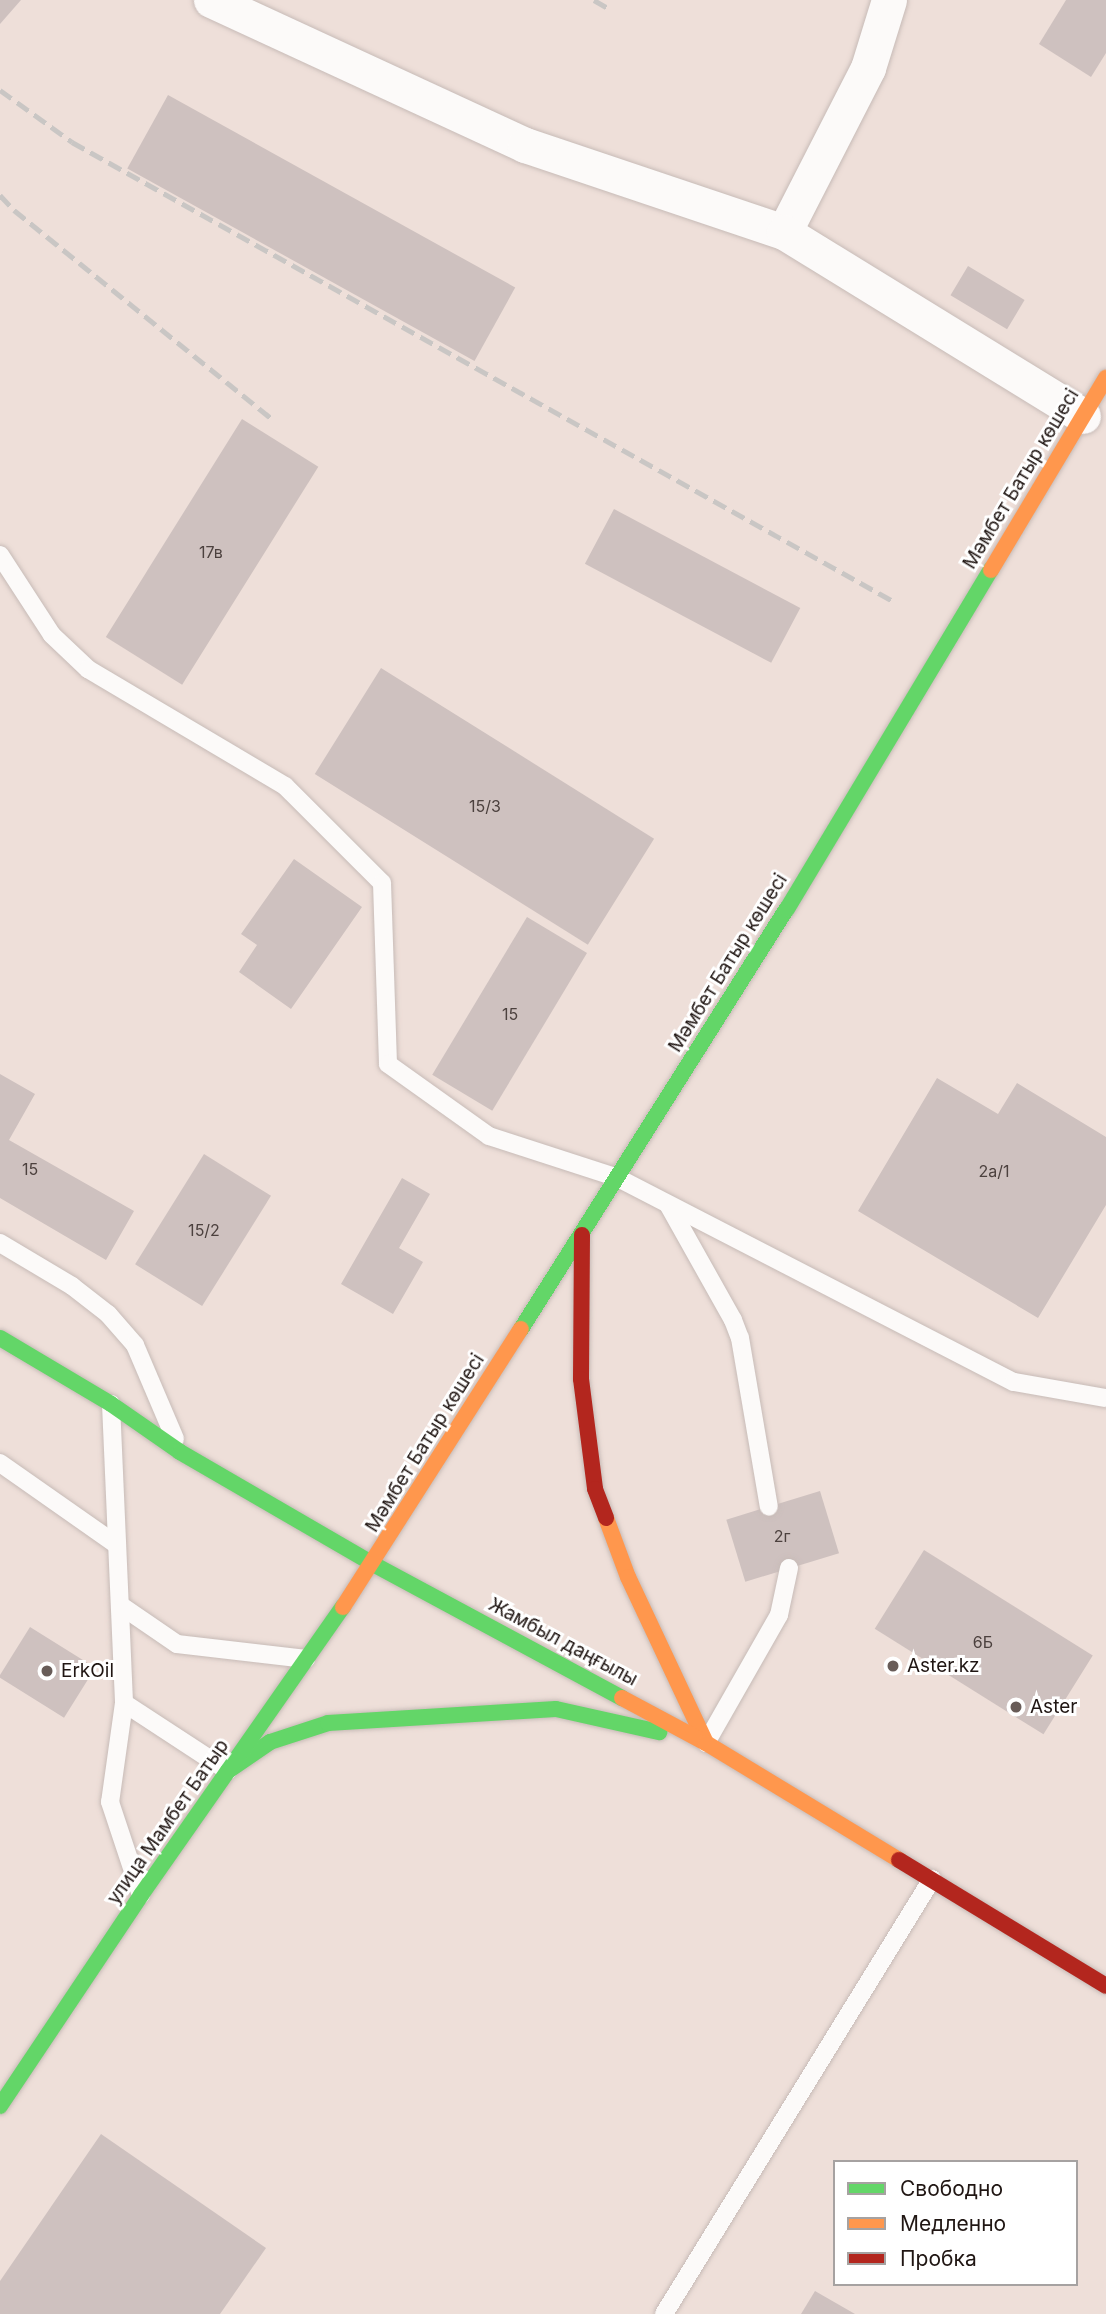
<!DOCTYPE html>
<html>
<head>
<meta charset="utf-8">
<style>
	body { margin:0 }
	#map { position:relative; width:1106px; height:2314px; overflow:hidden; background:#eedfd9; font-family:Inter,sans-serif }
	div>[style] { position:absolute }
	.building>* { inset:0; background:#cec1bf; transform-origin:0 0 }
	.roads { filter:drop-shadow(0 0 2px #c7bbb7) drop-shadow(0 0 2px #c7bbb7) }
	.lane>* { height:18px; margin:-9px; padding:0 9px; transform-origin:9px; border-radius:9px; background:#fcfaf9 }
	.street>* { height:35px; margin:-17.5px; padding:0 17.5px; transform-origin:17.5px; border-radius:17.5px; background:#fcfaf9 }
	.fast>* { height:16px; margin:-8px; padding:0 8px; transform-origin:8px; border-radius:8px; background:#63d668 }
	.slow>* { height:16px; margin:-8px; padding:0 8px; transform-origin:8px; border-radius:8px; background:#ff974d }
	.jam>* { height:16px; margin:-8px; padding:0 8px; transform-origin:8px; border-radius:8px; background:#b3261e }
	.rail>* { height:5px; margin-top:-2.5px; transform-origin:0; background:repeating-linear-gradient(90deg,#c9c6c4 0 14px,transparent 0 21px) }
	.dots>* { width:19px; height:19px; translate:-50% -50%; box-sizing:border-box; border:4px solid #fff; border-radius:50% }
	span { translate:-50% -50%; white-space:nowrap; text-align:center; line-height:1.15; -webkit-text-stroke:6px #fff; paint-order:stroke }
	.number-label { font-size:16px; color:#4c413e }
	.number-label span { -webkit-text-stroke-width:0 }
	.street-label { font-size:19px; color:#201613 }
	.poi-label { font-size:19px; color:#201613 }
	.left { translate:0 -50%; text-align:left }
	.legend { position:absolute; left:833px; top:2160px; width:245px; height:126px; box-sizing:border-box; background:#fff; border:2px solid #a6a2a1; margin:0; padding:9px 12px; list-style:none; font-size:21px; color:#201613 }
	.legend li { display:flex; align-items:center; gap:14px; height:35px }
	.legend b { width:35px; border:2px solid #a6a2a1 }
</style>
</head>
<body>
<div id="map">
	<div class="building">
		<div style="clip-path:polygon(0 0,21px 0,0 24px)"></div>
		<div style="clip-path:polygon(1066px 0,1106px 0,1106px 53px,1091px 77px,1039px 44px)"></div>
		<div style="left:168px;top:95px;width:397px;height:84px;rotate:29deg"></div>
		<div style="left:968px;top:266px;width:66px;height:34px;rotate:31deg"></div>
		<div style="left:242px;top:419px;width:90px;height:257px;rotate:32deg"></div>
		<div style="left:614px;top:509px;width:211px;height:62px;rotate:28deg"></div>
		<div style="left:381px;top:668px;width:322px;height:125px;rotate:32deg"></div>
		<div style="clip-path:polygon(294px 859px,362px 907px,291px 1009px,239px 972px,257px 945px,241px 934px)"></div>
		<div style="left:527px;top:917px;width:70px;height:184px;rotate:31deg"></div>
		<div style="clip-path:polygon(0 1074px,35px 1094px,9px 1140px,134px 1211px,106px 1260px,0 1198px)"></div>
		<div style="clip-path:polygon(937px 1078px,998px 1114px,1017px 1083px,1106px 1137px,1106px 1205px,1038px 1318px,858px 1211px)"></div>
		<div style="left:204px;top:1154px;width:79px;height:130px;rotate:32deg"></div>
		<div style="clip-path:polygon(402px 1178px,430px 1194px,399px 1248px,423px 1262px,393px 1314px,341px 1284px)"></div>
		<div style="left:820px;top:1491px;width:65px;height:98px;rotate:73deg"></div>
		<div style="left:924px;top:1550px;width:199px;height:93px;rotate:32deg"></div>
		<div style="left:30px;top:1627px;width:77px;height:59px;rotate:32deg"></div>
		<div style="clip-path:polygon(101px 2134px,266px 2248px,220px 2314px,0 2314px,0 2281px)"></div>
		<div style="clip-path:polygon(815px 2291px,855px 2314px,801px 2314px)"></div>
	</div>
	<div class="roads">
		<div class="lane">
			<div style="left:0;top:555px;width:95px;rotate:57deg"></div>
			<div style="left:52px;top:635px;width:50px;rotate:43.4deg"></div>
			<div style="left:88px;top:669px;width:229px;rotate:30.7deg"></div>
			<div style="left:285px;top:786px;width:137px;rotate:45deg"></div>
			<div style="left:382px;top:883px;width:181px;rotate:88.1deg"></div>
			<div style="left:388px;top:1064px;width:124px;rotate:35.5deg"></div>
			<div style="left:489px;top:1136px;width:136px;rotate:18deg"></div>
			<div style="left:618px;top:1178px;width:445px;rotate:27.3deg"></div>
			<div style="left:1014px;top:1382px;width:93px;rotate:9.9deg"></div>
			<div style="left:669px;top:1206px;width:131px;rotate:60.7deg"></div>
			<div style="left:733px;top:1320px;width:19px;rotate:69deg"></div>
			<div style="left:740px;top:1338px;width:171px;rotate:80.3deg"></div>
			<div style="left:0;top:1243px;width:84px;rotate:30.8deg"></div>
			<div style="left:72px;top:1286px;width:46px;rotate:37.9deg"></div>
			<div style="left:108px;top:1314px;width:41px;rotate:48.9deg"></div>
			<div style="left:135px;top:1345px;width:102px;rotate:66.9deg"></div>
			<div style="left:111px;top:1404px;width:299px;rotate:87.5deg"></div>
			<div style="left:124px;top:1703px;width:100px;rotate:98deg"></div>
			<div style="left:110px;top:1802px;width:98px;rotate:71.6deg"></div>
			<div style="left:0;top:1463px;width:143px;rotate:35deg"></div>
			<div style="left:120px;top:1605px;width:69px;rotate:34.4deg"></div>
			<div style="left:177px;top:1644px;width:130px;rotate:6.6deg"></div>
			<div style="left:124px;top:1703px;width:124px;rotate:33.2deg"></div>
			<div style="left:706px;top:1743px;width:147px;rotate:-60.3deg"></div>
			<div style="left:779px;top:1615px;width:48px;rotate:-78deg"></div>
			<div style="left:664px;top:2314px;width:511px;rotate:-58.36deg"></div>
		</div>
		<div class="street">
			<div style="left:211px;top:0;width:346px;rotate:24.8deg"></div>
			<div style="left:525px;top:145px;width:273px;rotate:18.6deg"></div>
			<div style="left:889px;top:0;width:71px;rotate:107.2deg"></div>
			<div style="left:868px;top:68px;width:184px;rotate:117.1deg"></div>
			<div style="left:784px;top:232px;width:351px;rotate:31.6deg"></div>
		</div>
		<div class="fast">
			<div style="left:521px;top:1329px;width:497px;rotate:-57.7deg"></div>
			<div style="left:787px;top:909px;width:396px;rotate:-59deg"></div>
			<div style="left:0;top:1338px;width:129px;rotate:30.7deg"></div>
			<div style="left:111px;top:1404px;width:84px;rotate:34.8deg"></div>
			<div style="left:180px;top:1452px;width:223px;rotate:30.1deg"></div>
			<div style="left:373px;top:1564px;width:283px;rotate:28.3deg"></div>
			<div style="left:228px;top:1771px;width:51px;rotate:-34.6deg"></div>
			<div style="left:270px;top:1742px;width:61px;rotate:-18.1deg"></div>
			<div style="left:328px;top:1723px;width:228px;rotate:-3.5deg"></div>
			<div style="left:556px;top:1709px;width:106px;rotate:12.6deg"></div>
			<div style="left:0;top:2106px;width:254px;rotate:-56.2deg"></div>
			<div style="left:141px;top:1895px;width:352px;rotate:-55deg"></div>
		</div>
		<div class="slow">
			<div style="left:991px;top:570px;width:224px;rotate:-59.1deg"></div>
			<div style="left:606px;top:1518px;width:63px;rotate:69.6deg"></div>
			<div style="left:628px;top:1577px;width:183px;rotate:64.8deg"></div>
			<div style="left:343px;top:1607px;width:330px;rotate:-57.4deg"></div>
			<div style="left:622px;top:1698px;width:95px;rotate:28.2deg"></div>
			<div style="left:706px;top:1743px;width:226px;rotate:31.2deg"></div>
		</div>
		<div class="jam">
			<div style="left:582px;top:1235px;width:144px;rotate:90.4deg"></div>
			<div style="left:581px;top:1379px;width:111px;rotate:82.7deg"></div>
			<div style="left:595px;top:1489px;width:31px;rotate:69deg"></div>
			<div style="left:899px;top:1860px;width:242px;rotate:31.3deg"></div>
		</div>
	</div>
	<div class="rail">
		<div style="left:594px;top:0;width:20px;rotate:30deg"></div>
		<div style="left:0;top:90px;width:89px;rotate:35.8deg"></div>
		<div style="left:72px;top:142px;width:941px;rotate:29.21deg"></div>
		<div style="left:0;top:195px;width:21px;rotate:47deg"></div>
		<div style="left:14px;top:210px;width:333px;rotate:39deg"></div>
	</div>
	<div class="dots">
		<div style="left:893px;top:1666px;background:#685c58"></div>
		<div style="left:47px;top:1671px;background:#685c58"></div>
		<div style="left:1016px;top:1707px;background:#685c58"></div>
	</div>
	<div class="number-label">
		<span style="left:211px;top:552px">17в</span>
		<span style="left:485px;top:806px">15/3</span>
		<span style="left:510px;top:1014px">15</span>
		<span style="left:30px;top:1169px">15</span>
		<span style="left:994px;top:1171px">2а/1</span>
		<span style="left:204px;top:1230px">15/2</span>
		<span style="left:782px;top:1536px">2г</span>
		<span style="left:983px;top:1642px">6Б</span>
	</div>
	<div class="street-label">
		<span style="left:1021px;top:479px;rotate:-59deg">Мәмбет Батыр көшесі</span>
		<span style="left:728px;top:963px;rotate:-58deg">Мәмбет Батыр көшесі</span>
		<span style="left:425px;top:1443px;rotate:-58deg">Мәмбет Батыр көшесі</span>
		<span style="left:563px;top:1642px;rotate:28deg">Жамбыл даңғылы</span>
		<span style="left:168px;top:1822px;rotate:-55deg">улица Мамбет Батыр</span>
	</div>
	<div class="poi-label">
		<span class="left" style="left:907px;top:1666px">Aster.kz</span>
		<span class="left" style="left:61px;top:1671px">ErkOil</span>
		<span class="left" style="left:1030px;top:1707px">Aster</span>
	</div>
	<ul class="legend">
	<li><b style="height:9px;background:#63d668"></b>Свободно</li>
	<li><b style="height:9px;background:#ff974d"></b>Медленно</li>
	<li><b style="height:9px;background:#b3261e"></b>Пробка</li>
	</ul>
</div>
</body>
</html>
